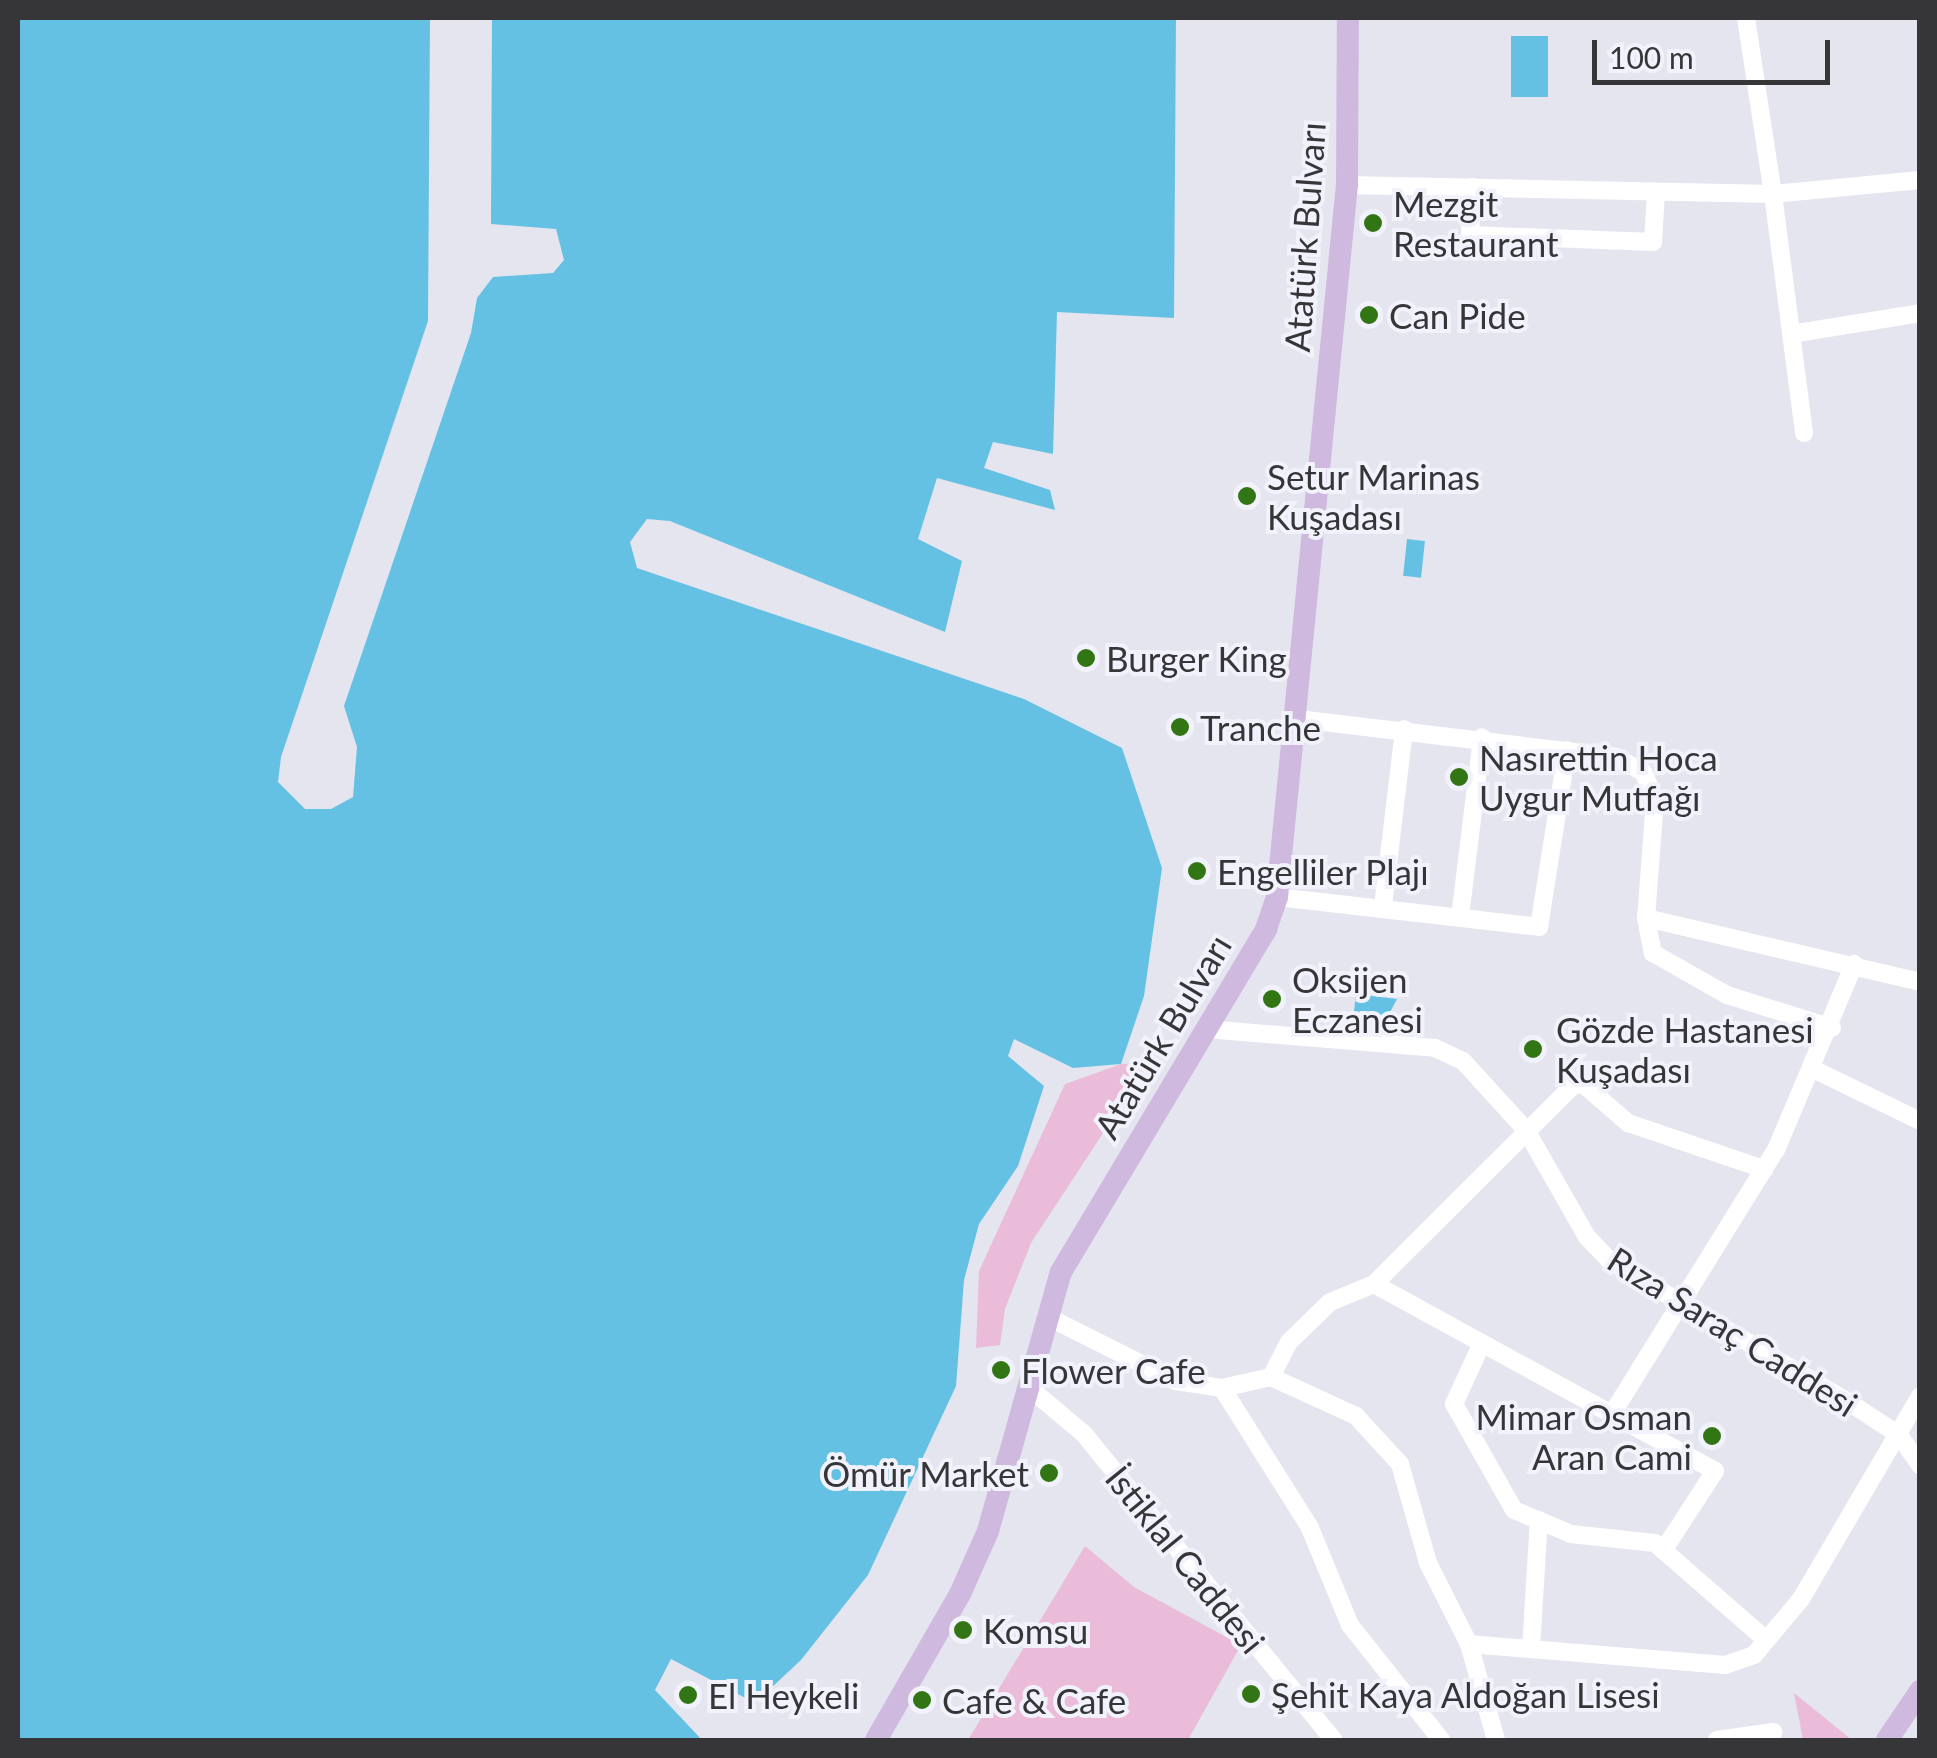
<!DOCTYPE html>
<html>
<head>
<meta charset="utf-8">
<style>
	body { margin:0 }
	#map { position:relative; width:1937px; height:1758px; overflow:hidden; background:#e4e5ee; font-family:Lato,sans-serif }
	div>[style] { position:absolute }
	.green>* { inset:0; background:#eabcda }
	.water>* { inset:0; background:#64c1e4; transform-origin:0 0 }
	.minor>* { height:18px; margin:-9px; padding:0 9px; transform-origin:9px; border-radius:9px; background:#fff }
	.major>* { height:22px; margin:-11px; padding:0 11px; transform-origin:11px; border-radius:11px; background:#cfb9df }
	.dots>* { width:28px; height:28px; translate:-50% -50%; box-sizing:border-box; border:5px solid #f1f2fc; border-radius:50% }
	span { translate:-50% -50%; white-space:nowrap; text-align:center; line-height:1.15; -webkit-text-stroke:8px #f1f2fc; paint-order:stroke }
	.poi-label { font-size:35px; color:#363639 }
	.left { translate:0 -50%; text-align:left }
	.right { translate:-100% -50%; text-align:right }
	.street-label { font-size:35px; color:#363639 }
	.frame { position:absolute; inset:0; border:20px solid #363639; pointer-events:none }
	.scale { position:absolute; left:1592px; top:40px; width:238px; height:45px; box-sizing:border-box; border:5px solid #363639; border-top:0; padding-left:12px; font-size:30px; line-height:35px; white-space:nowrap; color:#363639; -webkit-text-stroke:8px #f1f2fc; paint-order:stroke }
</style>
</head>
<body>
<div id="map">
	<div class="green">
		<div style="clip-path:polygon(1149px 1063px,1031px 1243px,1005px 1309px,1000px 1345px,976px 1348px,979px 1271px,1065px 1084px,1121px 1064px)"></div>
		<div style="clip-path:polygon(1085px 1546px,1134px 1587px,1241px 1645px,1188px 1740px,968px 1740px)"></div>
		<div style="clip-path:polygon(1794px 1693px,1852px 1740px,1803px 1740px)"></div>
	</div>
	<div class="water">
		<div style="clip-path:polygon(18px 18px,430px 18px,428px 321px,281px 757px,278px 782px,305px 809px,331px 809px,353px 797px,357px 747px,344px 706px,471px 333px,477px 298px,493px 277px,553px 273px,564px 260px,556px 229px,491px 224px,492px 18px,1176px 18px,1174px 318px,1057px 312px,1053px 454px,993px 442px,984px 468px,1050px 490px,1055px 510px,937px 478px,918px 539px,962px 561px,945px 632px,670px 521px,647px 519px,630px 542px,637px 568px,1024px 699px,1122px 748px,1162px 868px,1144px 996px,1121px 1064px,1073px 1068px,1014px 1039px,1008px 1056px,1044px 1086px,1018px 1166px,979px 1224px,964px 1280px,956px 1386px,868px 1575px,801px 1660px,755px 1703px,671px 1659px,655px 1690px,702px 1740px,18px 1740px)"></div>
		<div style="left:1511px;top:36px;width:37px;height:61px"></div>
		<div style="left:1407px;top:539px;width:18px;height:37px;rotate:6deg"></div>
		<div style="clip-path:polygon(1356px 994px,1397px 999px,1388px 1016px,1354px 1011px)"></div>
	</div>
	<div class="minor">
		<div style="left:1746px;top:18px;width:178px;rotate:81.3deg"></div>
		<div style="left:1773px;top:194px;width:148px;rotate:-5.4deg"></div>
		<div style="left:1347px;top:185px;width:426px;rotate:1.2deg"></div>
		<div style="left:1773px;top:194px;width:241px;rotate:82.6deg"></div>
		<div style="left:1472px;top:187px;width:48px;rotate:92.4deg"></div>
		<div style="left:1470px;top:235px;width:183px;rotate:2.2deg"></div>
		<div style="left:1653px;top:242px;width:50px;rotate:-86.6deg"></div>
		<div style="left:1791px;top:334px;width:131px;rotate:-9.2deg"></div>
		<div style="left:1298px;top:719px;width:320px;rotate:6.8deg"></div>
		<div style="left:1616px;top:757px;width:31px;rotate:29deg"></div>
		<div style="left:1643px;top:772px;width:30px;rotate:66deg"></div>
		<div style="left:1655px;top:799px;width:119px;rotate:94.3deg"></div>
		<div style="left:1646px;top:918px;width:36px;rotate:79deg"></div>
		<div style="left:1653px;top:953px;width:85px;rotate:29.6deg"></div>
		<div style="left:1727px;top:995px;width:110px;rotate:17.4deg"></div>
		<div style="left:1277px;top:897px;width:264px;rotate:6.5deg"></div>
		<div style="left:1539px;top:927px;width:179px;rotate:-81deg"></div>
		<div style="left:1383px;top:906px;width:178px;rotate:-83.2deg"></div>
		<div style="left:1460px;top:917px;width:181px;rotate:-83deg"></div>
		<div style="left:1646px;top:918px;width:281px;rotate:13.1deg"></div>
		<div style="left:1206px;top:1029px;width:230px;rotate:4.7deg"></div>
		<div style="left:1435px;top:1048px;width:31px;rotate:25deg"></div>
		<div style="left:1463px;top:1061px;width:93px;rotate:47.6deg"></div>
		<div style="left:1526px;top:1130px;width:123px;rotate:60.3deg"></div>
		<div style="left:1587px;top:1237px;width:32px;rotate:46deg"></div>
		<div style="left:1609px;top:1260px;width:284px;rotate:30.7deg"></div>
		<div style="left:1853px;top:1405px;width:55px;rotate:33.1deg"></div>
		<div style="left:1899px;top:1435px;width:37px;rotate:55deg"></div>
		<div style="left:1813px;top:1069px;width:119px;rotate:25.9deg"></div>
		<div style="left:1374px;top:1284px;width:389px;rotate:28.7deg"></div>
		<div style="left:1715px;top:1471px;width:95px;rotate:123deg"></div>
		<div style="left:1046px;top:1316px;width:145px;rotate:26.6deg"></div>
		<div style="left:1176px;top:1381px;width:47px;rotate:8.7deg"></div>
		<div style="left:1222px;top:1388px;width:50px;rotate:-12.7deg"></div>
		<div style="left:1271px;top:1377px;width:94px;rotate:24.6deg"></div>
		<div style="left:1356px;top:1416px;width:65px;rotate:47.5deg"></div>
		<div style="left:1400px;top:1464px;width:103px;rotate:74.2deg"></div>
		<div style="left:1428px;top:1563px;width:91px;rotate:63.2deg"></div>
		<div style="left:1469px;top:1644px;width:100px;rotate:74.3deg"></div>
		<div style="left:1482px;top:1343px;width:67px;rotate:114.7deg"></div>
		<div style="left:1454px;top:1404px;width:122px;rotate:60.5deg"></div>
		<div style="left:1514px;top:1510px;width:62px;rotate:22.8deg"></div>
		<div style="left:1571px;top:1534px;width:84px;rotate:6.1deg"></div>
		<div style="left:1655px;top:1543px;width:147px;rotate:41.1deg"></div>
		<div style="left:1271px;top:1377px;width:39px;rotate:-63deg"></div>
		<div style="left:1289px;top:1342px;width:57px;rotate:-44.3deg"></div>
		<div style="left:1330px;top:1302px;width:48px;rotate:-22.2deg"></div>
		<div style="left:1374px;top:1284px;width:282px;rotate:-44.9deg"></div>
		<div style="left:1574px;top:1085px;width:9px;rotate:-6deg"></div>
		<div style="left:1583px;top:1084px;width:60px;rotate:40.9deg"></div>
		<div style="left:1628px;top:1123px;width:144px;rotate:18.7deg"></div>
		<div style="left:1028px;top:1387px;width:73px;rotate:40deg"></div>
		<div style="left:1084px;top:1434px;width:395px;rotate:50.8deg"></div>
		<div style="left:1222px;top:1388px;width:165px;rotate:57.8deg"></div>
		<div style="left:1310px;top:1528px;width:105px;rotate:67.6deg"></div>
		<div style="left:1350px;top:1625px;width:147px;rotate:51.6deg"></div>
		<div style="left:1612px;top:1414px;width:311px;rotate:-58.2deg"></div>
		<div style="left:1776px;top:1150px;width:202px;rotate:-67.2deg"></div>
		<div style="left:1469px;top:1644px;width:257px;rotate:4.7deg"></div>
		<div style="left:1725px;top:1665px;width:31px;rotate:-19deg"></div>
		<div style="left:1754px;top:1655px;width:73px;rotate:-50deg"></div>
		<div style="left:1801px;top:1599px;width:235px;rotate:-59.6deg"></div>
		<div style="left:1531px;top:1649px;width:129px;rotate:-86.5deg"></div>
		<div style="left:1717px;top:1740px;width:57px;rotate:-8.1deg"></div>
	</div>
	<div class="major">
		<div style="left:876px;top:1740px;width:168px;rotate:-60.1deg"></div>
		<div style="left:960px;top:1594px;width:69px;rotate:-66deg"></div>
		<div style="left:988px;top:1531px;width:269px;rotate:-74.3deg"></div>
		<div style="left:1061px;top:1272px;width:400px;rotate:-59.1deg"></div>
		<div style="left:1266px;top:929px;width:34px;rotate:-71deg"></div>
		<div style="left:1277px;top:897px;width:715px;rotate:-84.39deg"></div>
		<div style="left:1347px;top:185px;width:167px;rotate:-89.7deg"></div>
		<div style="left:1887px;top:1740px;width:59px;rotate:-56deg"></div>
	</div>
	<div class="dots">
		<div style="left:1373px;top:223px;background:#327514"></div>
		<div style="left:1369px;top:315px;background:#327514"></div>
		<div style="left:1247px;top:496px;background:#327514"></div>
		<div style="left:1086px;top:658px;background:#327514"></div>
		<div style="left:1180px;top:727px;background:#327514"></div>
		<div style="left:1459px;top:777px;background:#327514"></div>
		<div style="left:1197px;top:871px;background:#327514"></div>
		<div style="left:1272px;top:999px;background:#327514"></div>
		<div style="left:1533px;top:1049px;background:#327514"></div>
		<div style="left:1001px;top:1370px;background:#327514"></div>
		<div style="left:1712px;top:1436px;background:#327514"></div>
		<div style="left:1049px;top:1473px;background:#327514"></div>
		<div style="left:963px;top:1630px;background:#327514"></div>
		<div style="left:1251px;top:1694px;background:#327514"></div>
		<div style="left:688px;top:1695px;background:#327514"></div>
		<div style="left:922px;top:1700px;background:#327514"></div>
	</div>
	<div class="poi-label">
		<span class="left" style="left:1393px;top:223px">Mezgit<br>Restaurant</span>
		<span class="left" style="left:1389px;top:315px">Can Pide</span>
		<span class="left" style="left:1267px;top:496px">Setur Marinas<br>Kuşadası</span>
		<span class="left" style="left:1106px;top:658px">Burger King</span>
		<span class="left" style="left:1200px;top:727px">Tranche</span>
		<span class="left" style="left:1479px;top:777px">Nasırettin Hoca<br>Uygur Mutfağı</span>
		<span class="left" style="left:1217px;top:871px">Engelliler Plajı</span>
		<span class="left" style="left:1292px;top:999px">Oksijen<br>Eczanesi</span>
		<span class="left" style="left:1556px;top:1049px">Gözde Hastanesi<br>Kuşadası</span>
		<span class="left" style="left:1021px;top:1370px">Flower Cafe</span>
		<span class="right" style="left:1692px;top:1436px">Mimar Osman<br>Aran Cami</span>
		<span class="right" style="left:1029px;top:1473px">Ömür Market</span>
		<span class="left" style="left:983px;top:1630px">Komsu</span>
		<span class="left" style="left:1271px;top:1694px">Şehit Kaya Aldoğan Lisesi</span>
		<span class="left" style="left:708px;top:1695px">El Heykeli</span>
		<span class="left" style="left:942px;top:1700px">Cafe &amp; Cafe</span>
	</div>
	<div class="street-label">
		<span style="left:1304px;top:237px;rotate:-86deg">Atatürk Bulvarı</span>
		<span style="left:1162px;top:1036px;rotate:-59deg">Atatürk Bulvarı</span>
		<span style="left:1733px;top:1331px;rotate:32deg">Rıza Saraç Caddesi</span>
		<span style="left:1186px;top:1559px;rotate:51deg">İstiklal Caddesi</span>
	</div>
	<div class="frame"></div>
	<div class="scale">100 m</div>
</div>
</body>
</html>
